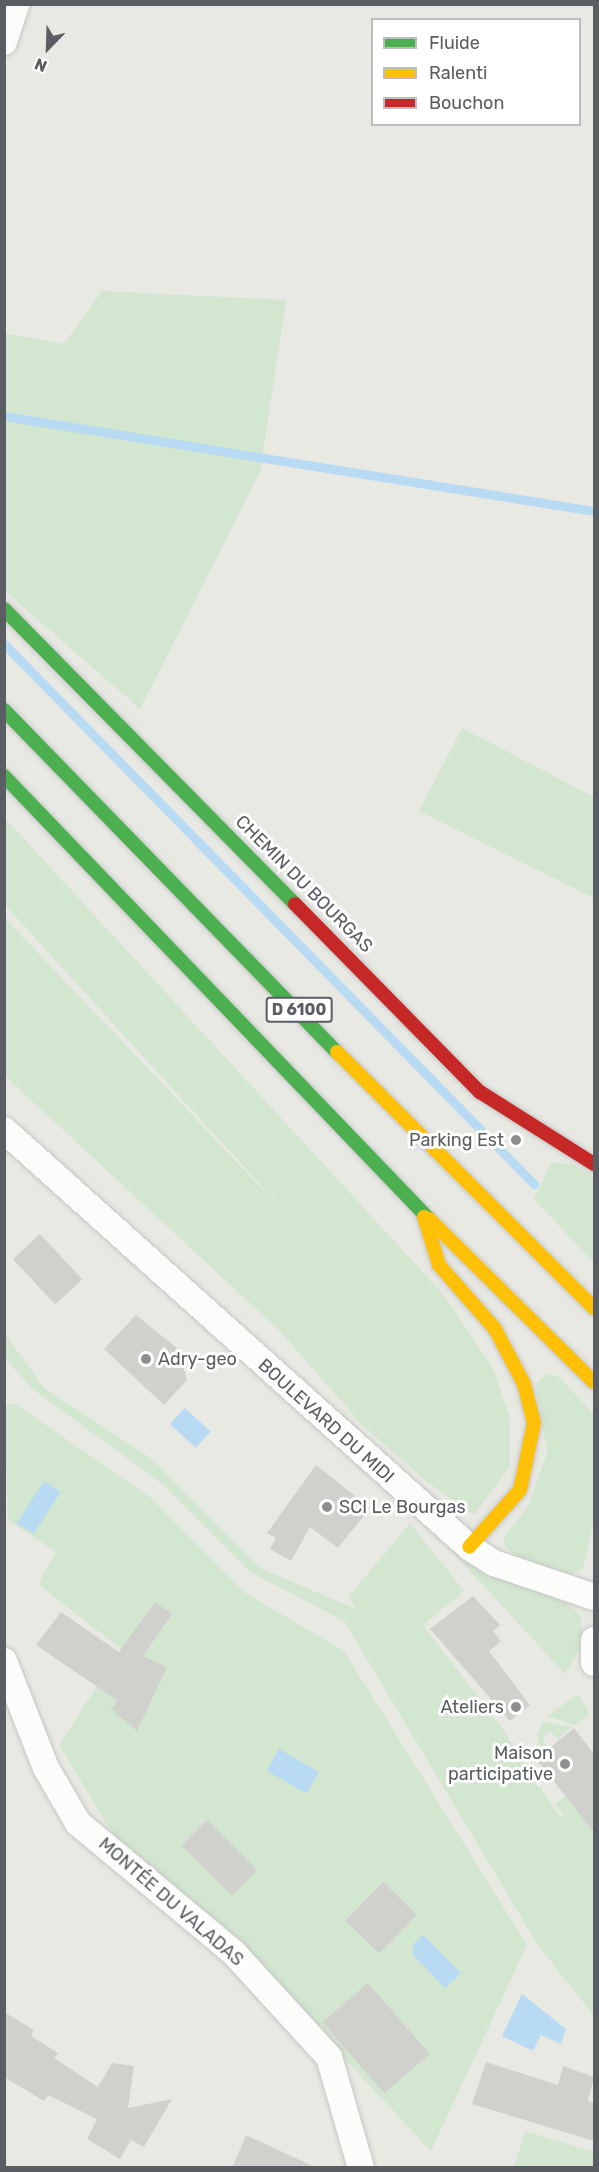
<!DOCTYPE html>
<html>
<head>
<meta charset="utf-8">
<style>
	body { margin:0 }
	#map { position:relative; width:599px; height:2172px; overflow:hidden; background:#e9e9e4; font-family:Rubik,sans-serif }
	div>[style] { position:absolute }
	.green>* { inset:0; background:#d2e6d0 }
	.water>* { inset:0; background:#b8daf3; transform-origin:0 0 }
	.stream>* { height:9px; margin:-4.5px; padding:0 4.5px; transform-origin:4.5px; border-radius:4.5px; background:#b8daf3 }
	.building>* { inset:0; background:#d0d0cd; transform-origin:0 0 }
	.roads { filter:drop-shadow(0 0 2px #c6c7c6) drop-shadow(0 0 2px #c6c7c6) }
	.street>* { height:26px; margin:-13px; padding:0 13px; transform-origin:13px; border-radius:13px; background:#fcfcfb }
	.fast>* { height:14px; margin:-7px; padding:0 7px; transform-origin:7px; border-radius:7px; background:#4caf50 }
	.slow>* { height:14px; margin:-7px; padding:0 7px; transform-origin:7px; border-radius:7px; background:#ffc107 }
	.jam>* { height:14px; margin:-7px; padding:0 7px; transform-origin:7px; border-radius:7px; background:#c62828 }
	.dots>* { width:16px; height:16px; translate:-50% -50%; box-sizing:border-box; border:3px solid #fff; border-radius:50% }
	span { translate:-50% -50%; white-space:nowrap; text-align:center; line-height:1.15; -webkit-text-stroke:6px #fff; paint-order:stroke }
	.shield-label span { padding:2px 4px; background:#fff; border:2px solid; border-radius:4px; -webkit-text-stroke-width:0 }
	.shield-label { font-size:16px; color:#5a5d62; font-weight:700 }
	.street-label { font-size:18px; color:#5a5d62 }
	.poi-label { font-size:18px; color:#5a5d62 }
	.right { translate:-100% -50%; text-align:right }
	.left { translate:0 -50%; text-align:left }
	.frame { position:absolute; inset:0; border:6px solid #5a5d62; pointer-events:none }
	.legend { position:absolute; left:371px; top:18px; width:210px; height:108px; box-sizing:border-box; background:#fff; border:2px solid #bdbec0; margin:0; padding:8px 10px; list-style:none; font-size:18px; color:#5a5d62 }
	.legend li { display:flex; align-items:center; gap:12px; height:30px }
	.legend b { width:30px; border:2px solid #bdbec0 }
	.north { position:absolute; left:18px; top:18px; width:60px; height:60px; -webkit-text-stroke:4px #fff; paint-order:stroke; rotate:203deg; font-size:16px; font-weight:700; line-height:24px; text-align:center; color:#5a5d62 }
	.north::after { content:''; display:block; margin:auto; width:21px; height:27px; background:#5a5d62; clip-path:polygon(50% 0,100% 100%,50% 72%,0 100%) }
</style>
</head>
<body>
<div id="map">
	<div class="green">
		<div style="clip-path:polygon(102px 291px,286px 300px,260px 472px,140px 709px,5px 591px,5px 333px,64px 344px)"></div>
		<div style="clip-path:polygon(462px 728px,594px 797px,594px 898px,419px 811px)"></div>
		<div style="clip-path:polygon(5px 818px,443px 1294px,494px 1370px,510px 1419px,510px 1466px,474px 1515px,427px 1482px,360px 1423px,281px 1332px,5px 1076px,4px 917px,307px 1236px,5px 905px)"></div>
		<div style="clip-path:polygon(551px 1163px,572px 1164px,594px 1177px,594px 1263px,534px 1199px)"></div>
		<div style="clip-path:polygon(4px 1332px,44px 1388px,152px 1459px,260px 1568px,356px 1609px,349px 1596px,410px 1523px,464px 1591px,423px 1625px,502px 1728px,560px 1818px,587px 1798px,563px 1815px,555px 1804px,594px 1773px,594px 2016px,537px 1944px,344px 1621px,250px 1572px,166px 1487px,34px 1390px,5px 1359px)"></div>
		<div style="clip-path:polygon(547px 1374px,558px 1376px,594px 1414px,594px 1520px,583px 1569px,569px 1574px,520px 1558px,505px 1547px,503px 1538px,528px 1506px,547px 1453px,536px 1384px)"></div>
		<div style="clip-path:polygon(14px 1403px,150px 1497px,244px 1592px,344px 1651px,527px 1945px,431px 2151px,226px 1931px,112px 1833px,59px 1745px,121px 1649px,38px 1584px,56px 1552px,8px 1520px,4px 1406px)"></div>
		<div style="clip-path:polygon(447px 1546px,514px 1584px,559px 1597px,580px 1615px,584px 1642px,565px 1674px)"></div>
		<div style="clip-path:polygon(578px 1694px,590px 1713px,575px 1725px,547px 1716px)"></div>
		<div style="clip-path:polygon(543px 1721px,572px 1727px,558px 1739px,550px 1731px,542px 1739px,548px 1747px,541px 1753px,537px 1734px)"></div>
		<div style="clip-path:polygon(525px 2131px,594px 2152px,594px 2167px,514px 2167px)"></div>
	</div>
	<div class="water">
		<div style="left:185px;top:1408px;width:35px;height:22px;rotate:43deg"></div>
		<div style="left:44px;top:1481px;width:20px;height:50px;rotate:33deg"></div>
		<div style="left:279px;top:1749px;width:46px;height:25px;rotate:30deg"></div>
		<div style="clip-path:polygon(423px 1935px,461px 1973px,445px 1988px,413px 1955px,413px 1944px)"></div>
		<div style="clip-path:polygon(522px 1994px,566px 2029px,561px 2044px,541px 2035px,533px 2051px,502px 2036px)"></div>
	</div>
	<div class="stream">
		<div style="left:4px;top:416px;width:598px;rotate:9.15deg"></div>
		<div style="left:4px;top:644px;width:757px;rotate:45.54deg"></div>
	</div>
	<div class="building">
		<div style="left:40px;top:1234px;width:62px;height:37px;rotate:47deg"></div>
		<div style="clip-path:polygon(136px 1315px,183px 1353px,180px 1357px,187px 1380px,164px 1405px,104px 1349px)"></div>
		<div style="clip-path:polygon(316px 1465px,370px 1508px,338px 1548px,310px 1527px,291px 1561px,270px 1549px,276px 1538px,267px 1533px)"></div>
		<div style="clip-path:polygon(473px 1596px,500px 1625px,493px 1631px,501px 1641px,489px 1651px,530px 1705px,510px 1721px,430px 1629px)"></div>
		<div style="clip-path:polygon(155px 1602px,172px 1614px,143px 1656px,167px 1667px,137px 1731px,111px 1709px,118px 1701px,36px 1645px,61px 1612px,119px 1652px)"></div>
		<div style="clip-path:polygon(574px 1728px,594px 1754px,594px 1832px,536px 1759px)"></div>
		<div style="left:207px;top:1820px;width:71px;height:36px;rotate:45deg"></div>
		<div style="left:383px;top:1882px;width:47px;height:54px;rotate:44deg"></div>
		<div style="left:368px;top:1983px;width:94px;height:60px;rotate:49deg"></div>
		<div style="clip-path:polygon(4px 2012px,34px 2030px,31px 2036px,58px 2053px,54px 2058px,98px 2087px,112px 2063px,134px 2066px,128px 2108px,172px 2099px,144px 2147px,131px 2140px,120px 2159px,87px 2139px,97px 2119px,48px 2095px,44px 2101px,4px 2077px)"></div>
		<div style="clip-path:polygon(486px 2062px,558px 2085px,563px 2066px,594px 2077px,588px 2101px,594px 2103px,594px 2141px,472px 2104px)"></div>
		<div style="clip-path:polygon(246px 2135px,317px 2168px,232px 2168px)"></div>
	</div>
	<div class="roads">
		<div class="street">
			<div style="left:4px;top:42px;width:40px;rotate:-72deg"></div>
			<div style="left:4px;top:1130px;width:625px;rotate:41.88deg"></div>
			<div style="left:469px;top:1547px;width:30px;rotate:33deg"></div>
			<div style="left:494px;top:1563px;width:106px;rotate:18.8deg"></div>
			<div style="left:594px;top:1640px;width:23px;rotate:90deg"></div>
			<div style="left:4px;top:1661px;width:115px;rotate:68.6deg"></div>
			<div style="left:46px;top:1768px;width:64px;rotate:59.8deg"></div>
			<div style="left:78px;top:1823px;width:203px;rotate:39.8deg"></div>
			<div style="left:234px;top:1953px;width:141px;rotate:47.6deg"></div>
			<div style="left:329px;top:2057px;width:116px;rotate:73.9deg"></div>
		</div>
		<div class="fast">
			<div style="left:4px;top:609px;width:414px;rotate:45.4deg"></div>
			<div style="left:4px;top:710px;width:477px;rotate:45.8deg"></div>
			<div style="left:4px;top:776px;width:614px;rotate:46.19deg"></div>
		</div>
		<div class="slow">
			<div style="left:337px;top:1052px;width:363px;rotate:44.9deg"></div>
			<div style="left:424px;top:1217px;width:50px;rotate:72.6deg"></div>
			<div style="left:439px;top:1265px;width:85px;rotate:48.8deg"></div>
			<div style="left:495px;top:1329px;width:62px;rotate:62.2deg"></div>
			<div style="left:524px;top:1384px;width:40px;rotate:75.6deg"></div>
			<div style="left:534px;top:1423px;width:68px;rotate:101.8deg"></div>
			<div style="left:520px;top:1490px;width:76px;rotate:131.8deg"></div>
			<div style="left:429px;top:1219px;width:232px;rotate:44.7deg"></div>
		</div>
		<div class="jam">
			<div style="left:295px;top:904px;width:264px;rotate:45.5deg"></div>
			<div style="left:480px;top:1092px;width:135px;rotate:32.3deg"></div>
		</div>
	</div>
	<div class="dots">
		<div style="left:516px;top:1140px;background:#8c8e90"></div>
		<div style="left:146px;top:1359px;background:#8c8e90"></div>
		<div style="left:327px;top:1507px;background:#8c8e90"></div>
		<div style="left:516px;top:1707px;background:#8c8e90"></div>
		<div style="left:565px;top:1764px;background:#8c8e90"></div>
	</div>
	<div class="shield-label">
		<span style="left:299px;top:1010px">D 6100</span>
	</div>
	<div class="street-label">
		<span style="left:304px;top:884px;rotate:45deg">CHEMIN DU BOURGAS</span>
		<span style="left:326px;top:1421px;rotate:42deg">BOULEVARD DU MIDI</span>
		<span style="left:171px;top:1902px;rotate:41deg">MONTÉE DU VALADAS</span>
	</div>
	<div class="poi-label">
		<span class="right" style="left:504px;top:1140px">Parking Est</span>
		<span class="left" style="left:158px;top:1359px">Adry-geo</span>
		<span class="left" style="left:339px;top:1507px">SCI Le Bourgas</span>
		<span class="right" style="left:504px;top:1707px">Ateliers</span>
		<span class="right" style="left:553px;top:1764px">Maison<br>participative</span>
	</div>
	<div class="frame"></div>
	<ul class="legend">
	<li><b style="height:8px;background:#4caf50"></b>Fluide</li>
	<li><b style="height:8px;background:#ffc107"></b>Ralenti</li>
	<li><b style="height:8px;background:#c62828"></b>Bouchon</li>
	</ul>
	<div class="north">N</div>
</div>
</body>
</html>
